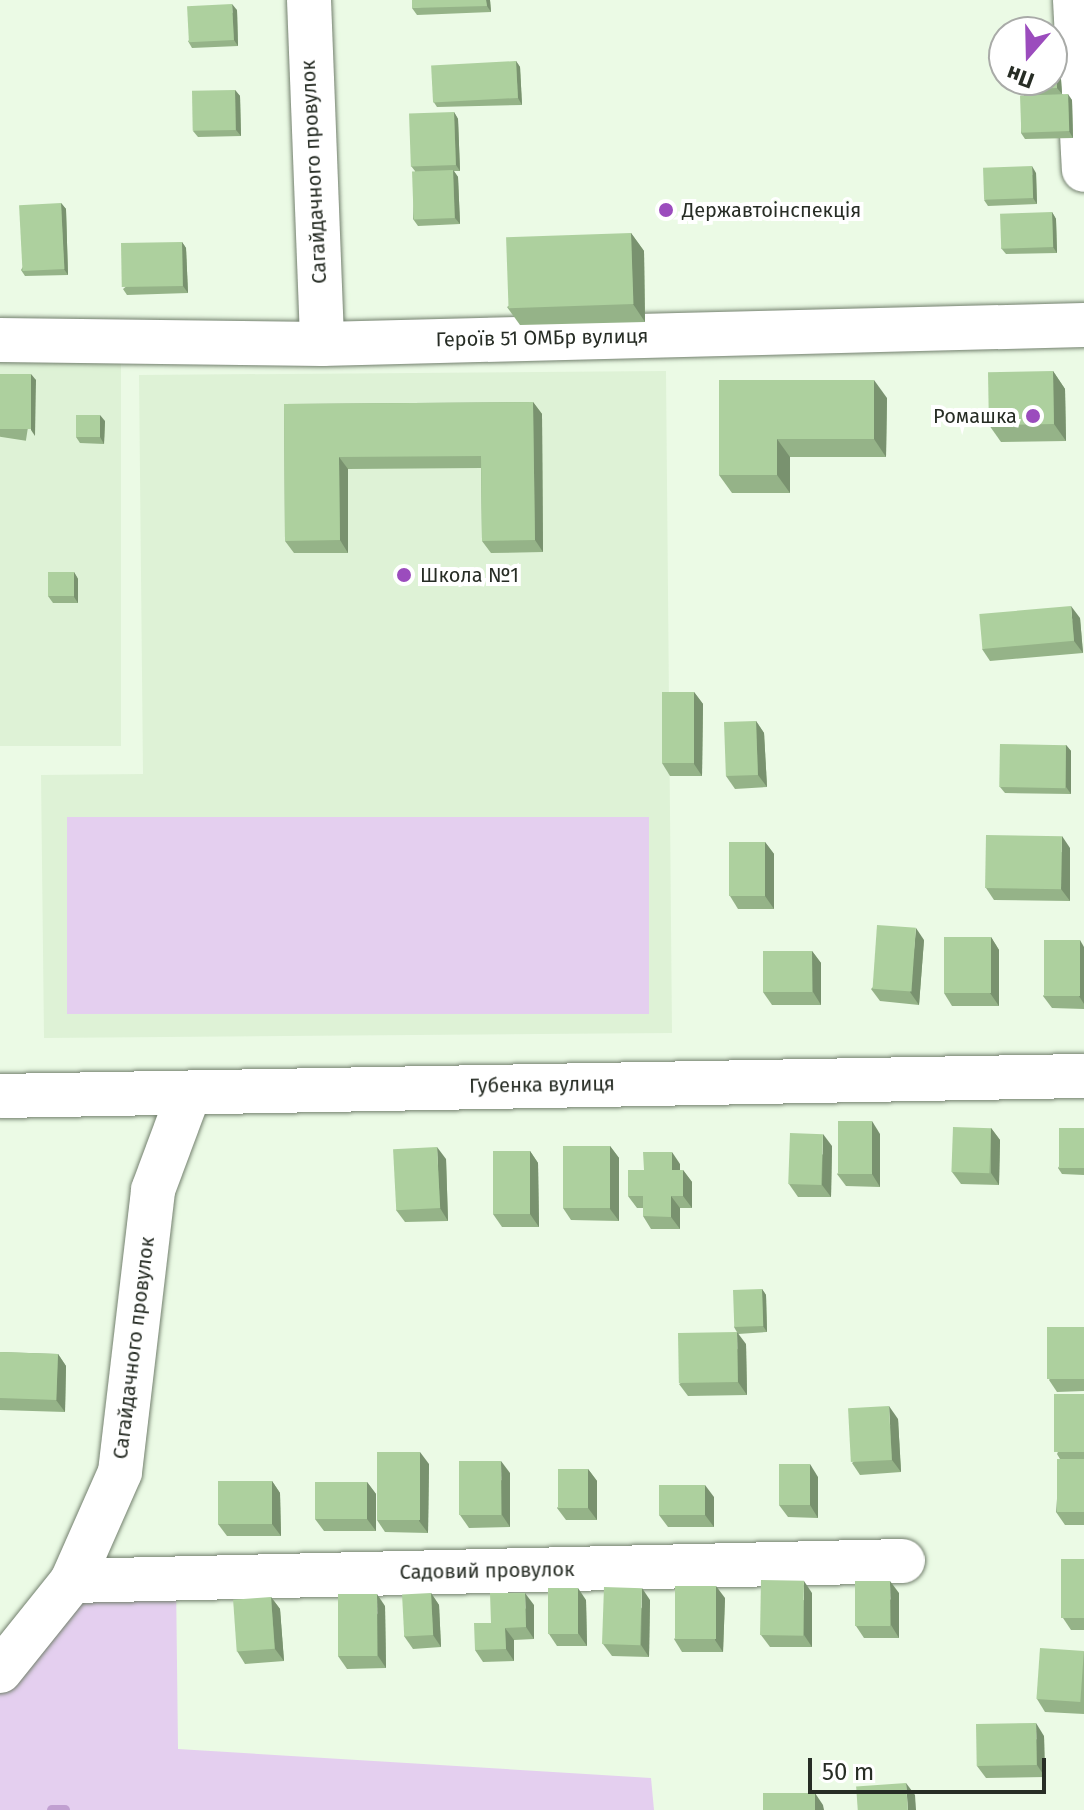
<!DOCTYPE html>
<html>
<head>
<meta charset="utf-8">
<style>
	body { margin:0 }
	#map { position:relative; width:1084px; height:1810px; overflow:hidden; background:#ebfae5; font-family:"Fira Sans",sans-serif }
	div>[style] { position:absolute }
	.built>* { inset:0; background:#def2d6; transform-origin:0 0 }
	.green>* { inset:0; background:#e4cfef; transform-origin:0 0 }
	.stream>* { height:10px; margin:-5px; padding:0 5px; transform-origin:5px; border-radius:5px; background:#c1a0d1 }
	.roads { filter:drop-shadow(0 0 2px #73806e) drop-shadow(0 0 2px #73806e) }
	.minor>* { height:44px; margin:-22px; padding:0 22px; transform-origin:22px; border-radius:22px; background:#fff }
	.wall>* { inset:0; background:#95b388; transform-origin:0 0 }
	.shaded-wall>* { inset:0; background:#79926f }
	.building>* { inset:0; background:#add09e; transform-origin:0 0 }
	.dots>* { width:22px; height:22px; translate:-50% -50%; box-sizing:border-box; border:4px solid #fff; border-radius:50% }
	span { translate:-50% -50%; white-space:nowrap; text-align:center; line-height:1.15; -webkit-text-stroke:8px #fff; paint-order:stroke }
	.street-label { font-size:20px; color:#272d25 }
	.poi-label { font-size:20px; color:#272d25 }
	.left { translate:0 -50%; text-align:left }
	.right { translate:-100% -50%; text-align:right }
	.north { position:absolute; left:988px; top:16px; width:80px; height:80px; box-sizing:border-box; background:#fff; border:2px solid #a9aba8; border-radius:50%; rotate:200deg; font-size:22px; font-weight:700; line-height:32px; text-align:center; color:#272d25 }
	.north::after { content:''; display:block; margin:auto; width:28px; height:36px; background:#9b4cbd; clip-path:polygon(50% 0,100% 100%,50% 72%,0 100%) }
	.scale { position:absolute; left:808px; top:1758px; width:238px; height:36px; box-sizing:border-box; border:4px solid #272d25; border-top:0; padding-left:10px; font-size:24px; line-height:28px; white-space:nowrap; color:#272d25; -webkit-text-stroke:6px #fff; paint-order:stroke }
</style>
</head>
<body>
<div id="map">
	<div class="built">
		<div style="left:121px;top:348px;width:398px;height:121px;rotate:90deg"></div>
		<div style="clip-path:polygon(666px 371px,672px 1033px,44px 1038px,41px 775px,143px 774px,139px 375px)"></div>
	</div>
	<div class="green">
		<div style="left:67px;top:817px;width:582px;height:197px"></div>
		<div style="clip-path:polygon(176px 1578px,178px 1749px,651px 1778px,654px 1810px,0 1810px,0 1671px,72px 1581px)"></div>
	</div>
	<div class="stream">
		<div style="left:52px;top:1810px;width:13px"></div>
	</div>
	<div class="roads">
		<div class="minor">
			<div style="left:309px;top:0;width:344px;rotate:87.8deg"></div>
			<div style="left:1075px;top:0;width:170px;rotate:87deg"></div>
			<div style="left:0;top:340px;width:322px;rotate:0.7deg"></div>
			<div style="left:322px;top:344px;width:762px;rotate:-1.43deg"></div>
			<div style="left:0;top:1096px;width:1084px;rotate:-1.06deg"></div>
			<div style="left:72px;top:1581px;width:831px;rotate:-1.38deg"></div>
			<div style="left:0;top:1671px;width:115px;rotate:-51.3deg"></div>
			<div style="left:72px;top:1581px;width:119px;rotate:-66.2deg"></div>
			<div style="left:120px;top:1472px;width:284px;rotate:-83.3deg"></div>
			<div style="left:153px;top:1190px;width:103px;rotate:-69.6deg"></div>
		</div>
	</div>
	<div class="wall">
		<div style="clip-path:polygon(490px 0,491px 12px,417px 15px,412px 8px)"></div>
		<div style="clip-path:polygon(237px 10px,238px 46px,192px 48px,188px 41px)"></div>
		<div style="clip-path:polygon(1056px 58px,1060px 64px,1062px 94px,1072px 100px,1073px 138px,1025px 139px,1021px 133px,1024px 95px,1020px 89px)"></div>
		<div style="clip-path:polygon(516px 61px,520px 67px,522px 105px,437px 107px,433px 101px)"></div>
		<div style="clip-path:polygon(235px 90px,240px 96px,241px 136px,198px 137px,193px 131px)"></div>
		<div style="clip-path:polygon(454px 112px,458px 119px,460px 171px,454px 171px,458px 177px,460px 224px,418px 226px,413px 219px,415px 171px,411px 166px)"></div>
		<div style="clip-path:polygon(1036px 173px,1037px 204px,988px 206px,984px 200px)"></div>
		<div style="clip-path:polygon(61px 203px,66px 209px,68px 275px,25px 276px,21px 270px)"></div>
		<div style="clip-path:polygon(1052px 212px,1056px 219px,1057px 253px,1006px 254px,1001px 248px)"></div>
		<div style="clip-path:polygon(631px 233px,644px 251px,645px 322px,520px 325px,507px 307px)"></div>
		<div style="clip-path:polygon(182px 242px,186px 248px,188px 293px,127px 295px,123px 289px)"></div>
		<div style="clip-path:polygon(1053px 371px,1065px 389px,1066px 441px,1001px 442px,989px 425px)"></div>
		<div style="left:0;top:374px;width:36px;height:62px;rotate:9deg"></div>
		<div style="clip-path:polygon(719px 380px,887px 398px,886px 457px,790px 457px,790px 493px,732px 493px,719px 475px)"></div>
		<div style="clip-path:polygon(533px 402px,542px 414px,543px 552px,491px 553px,482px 541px,481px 468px,348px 469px,348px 553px,294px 553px,285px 541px,284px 404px)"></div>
		<div style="clip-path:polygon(105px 421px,104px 444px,80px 443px,76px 437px)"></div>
		<div style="clip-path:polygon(74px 572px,78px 579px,78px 603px,53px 603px,48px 596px)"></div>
		<div style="clip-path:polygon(1080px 618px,1083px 653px,990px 661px,982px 649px)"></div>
		<div style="clip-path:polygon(694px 692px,703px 704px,702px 776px,670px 776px,662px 763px)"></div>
		<div style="clip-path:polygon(756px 721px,764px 733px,767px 787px,735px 789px,726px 776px)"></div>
		<div style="clip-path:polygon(1066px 745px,1071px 751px,1071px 794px,1005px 793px,1000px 787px)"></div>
		<div style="clip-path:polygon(765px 842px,774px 854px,774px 909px,738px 909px,730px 896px)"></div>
		<div style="clip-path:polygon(1070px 848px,1070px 901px,994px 900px,986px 888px)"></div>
		<div style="clip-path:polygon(991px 937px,999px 950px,999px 1006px,952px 1006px,944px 993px)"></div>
		<div style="clip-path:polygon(924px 940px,919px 1005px,880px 1001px,871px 989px)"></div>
		<div style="clip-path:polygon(1084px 947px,1084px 1009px,1052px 1008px,1043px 996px)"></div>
		<div style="clip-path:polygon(812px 951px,821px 963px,821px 1005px,772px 1005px,763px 992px)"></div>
		<div style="clip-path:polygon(991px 1128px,1000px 1140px,999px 1185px,961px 1184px,952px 1172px)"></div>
		<div style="clip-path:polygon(1084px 1128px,1084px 1175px,1062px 1174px,1058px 1168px)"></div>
		<div style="clip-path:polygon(880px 1134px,880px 1187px,846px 1186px,837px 1174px)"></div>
		<div style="clip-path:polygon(610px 1146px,619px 1158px,619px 1221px,571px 1220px,563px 1208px)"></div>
		<div style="clip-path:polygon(832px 1146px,831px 1197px,798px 1197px,789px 1184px)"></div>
		<div style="clip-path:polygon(530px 1151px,538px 1163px,539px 1227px,502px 1227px,493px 1214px)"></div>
		<div style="clip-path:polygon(446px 1159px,448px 1221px,405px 1222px,396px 1210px)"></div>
		<div style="clip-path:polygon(680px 1164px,680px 1170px,683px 1170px,692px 1182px,692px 1208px,680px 1208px,680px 1229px,651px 1229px,643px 1216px,643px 1208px,637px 1208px,628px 1196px,644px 1170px)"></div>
		<div style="clip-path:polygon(762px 1289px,766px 1295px,767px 1332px,738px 1334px,734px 1327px)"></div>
		<div style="clip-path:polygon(1084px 1327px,1084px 1391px,1057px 1392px,1049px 1380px)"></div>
		<div style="clip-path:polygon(746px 1344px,747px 1395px,688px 1396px,679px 1384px)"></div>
		<div style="clip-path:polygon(0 1352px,58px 1354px,66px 1366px,65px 1412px,0 1410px)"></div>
		<div style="clip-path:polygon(1084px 1394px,1084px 1525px,1065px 1525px,1056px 1512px,1060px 1459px,1057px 1454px)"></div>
		<div style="clip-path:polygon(898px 1419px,901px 1472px,860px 1475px,852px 1463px)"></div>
		<div style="clip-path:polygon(429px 1464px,428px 1533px,385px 1532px,377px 1520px)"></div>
		<div style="clip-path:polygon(588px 1469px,597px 1481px,597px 1520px,566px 1520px,557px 1508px)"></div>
		<div style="clip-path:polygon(510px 1473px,510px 1527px,469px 1528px,460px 1515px)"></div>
		<div style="clip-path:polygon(818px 1477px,818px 1518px,788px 1517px,779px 1505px)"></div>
		<div style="clip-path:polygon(272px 1481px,280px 1493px,281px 1536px,227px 1536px,218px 1524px)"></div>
		<div style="clip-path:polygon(367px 1482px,376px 1494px,376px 1531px,324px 1531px,315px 1519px)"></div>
		<div style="clip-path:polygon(714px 1497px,714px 1527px,668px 1527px,659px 1515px)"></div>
		<div style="clip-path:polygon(1084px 1559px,1084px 1630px,1071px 1630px,1063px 1618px)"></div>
		<div style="clip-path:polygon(431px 1593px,439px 1605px,441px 1647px,413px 1649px,404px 1636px)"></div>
		<div style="clip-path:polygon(812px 1593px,812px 1647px,770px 1647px,761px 1635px)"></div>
		<div style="clip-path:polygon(899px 1593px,899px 1638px,864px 1638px,856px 1626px)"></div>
		<div style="clip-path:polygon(271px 1597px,280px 1609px,284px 1661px,245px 1664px,237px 1651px)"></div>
		<div style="clip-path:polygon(725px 1598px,723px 1652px,682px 1652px,674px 1639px)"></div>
		<div style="clip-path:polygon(586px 1600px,587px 1646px,557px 1646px,549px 1634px)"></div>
		<div style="clip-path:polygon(650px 1600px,649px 1657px,612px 1656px,603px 1644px)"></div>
		<div style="clip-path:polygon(534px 1605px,534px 1639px,514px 1640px,514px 1661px,483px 1662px,475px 1650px,491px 1623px)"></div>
		<div style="clip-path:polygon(385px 1606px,386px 1668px,347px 1669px,338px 1656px)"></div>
		<div style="clip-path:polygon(1084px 1651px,1084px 1714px,1045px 1712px,1037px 1699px)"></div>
		<div style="clip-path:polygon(1044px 1736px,1045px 1777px,986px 1778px,977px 1766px)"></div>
	</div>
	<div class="shaded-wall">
		<div style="clip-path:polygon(486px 0,490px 0,491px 12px,487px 6px)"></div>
		<div style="clip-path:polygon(232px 4px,237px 10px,238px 46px,234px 40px)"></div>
		<div style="clip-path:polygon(1056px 58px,1060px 64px,1062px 94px,1057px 88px)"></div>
		<div style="clip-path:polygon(516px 61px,520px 67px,522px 105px,518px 98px)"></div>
		<div style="clip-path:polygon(235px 90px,240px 96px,241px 136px,236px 130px)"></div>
		<div style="clip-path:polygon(1068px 94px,1072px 100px,1073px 138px,1069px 131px)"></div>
		<div style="clip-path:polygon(454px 112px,458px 119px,460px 171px,456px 165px)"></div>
		<div style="clip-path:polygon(1032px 166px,1036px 173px,1037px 204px,1033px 198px)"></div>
		<div style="clip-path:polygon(453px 170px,458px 177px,460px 224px,455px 218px)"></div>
		<div style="clip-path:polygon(61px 203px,66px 209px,68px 275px,64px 269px)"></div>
		<div style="clip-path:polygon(1052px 212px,1056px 219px,1057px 253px,1053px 247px)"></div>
		<div style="clip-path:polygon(631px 233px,644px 251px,645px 322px,633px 304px)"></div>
		<div style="clip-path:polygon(182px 242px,186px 248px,188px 293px,183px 286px)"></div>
		<div style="clip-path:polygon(1053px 371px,1065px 389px,1066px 441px,1054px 424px)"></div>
		<div style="clip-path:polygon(31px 374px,36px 380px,35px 436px,31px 430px)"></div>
		<div style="clip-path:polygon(874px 380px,887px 398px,886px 457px,874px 439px)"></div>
		<div style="clip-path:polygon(533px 402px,542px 414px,543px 552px,535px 540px)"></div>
		<div style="clip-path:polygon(100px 415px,105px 421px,104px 444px,100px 437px)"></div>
		<div style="clip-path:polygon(777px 439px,790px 457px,790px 493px,777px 475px)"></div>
		<div style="clip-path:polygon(339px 457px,348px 469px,348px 553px,340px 540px)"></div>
		<div style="clip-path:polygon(74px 572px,78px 579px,78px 603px,74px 597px)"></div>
		<div style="clip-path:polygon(1071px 606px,1080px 618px,1083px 653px,1074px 641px)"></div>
		<div style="clip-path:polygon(694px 692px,703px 704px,702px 776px,694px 764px)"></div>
		<div style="clip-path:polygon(756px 721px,764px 733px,767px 787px,758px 775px)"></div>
		<div style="clip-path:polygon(1066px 745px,1071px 751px,1071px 794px,1066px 787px)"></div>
		<div style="clip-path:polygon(1062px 836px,1070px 848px,1070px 901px,1061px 889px)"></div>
		<div style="clip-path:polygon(765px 842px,774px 854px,774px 909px,765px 896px)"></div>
		<div style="clip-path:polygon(916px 928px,924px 940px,919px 1005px,910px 992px)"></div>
		<div style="clip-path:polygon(991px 937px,999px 950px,999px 1006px,990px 993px)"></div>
		<div style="clip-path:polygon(1080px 940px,1084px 947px,1084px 1004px,1079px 996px)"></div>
		<div style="clip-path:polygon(812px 951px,821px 963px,821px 1005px,813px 992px)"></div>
		<div style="clip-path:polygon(872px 1121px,880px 1134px,880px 1187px,872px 1174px)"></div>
		<div style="clip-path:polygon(991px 1128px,1000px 1140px,999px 1185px,991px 1173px)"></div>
		<div style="clip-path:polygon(823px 1134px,832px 1146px,831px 1197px,822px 1185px)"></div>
		<div style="clip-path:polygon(610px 1146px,619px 1158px,619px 1221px,610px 1209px)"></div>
		<div style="clip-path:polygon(437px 1147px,446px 1159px,448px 1221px,440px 1208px)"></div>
		<div style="clip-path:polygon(530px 1151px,538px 1163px,539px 1227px,530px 1214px)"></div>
		<div style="clip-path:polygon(672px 1152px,680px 1164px,680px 1182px,672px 1170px)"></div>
		<div style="clip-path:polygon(683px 1170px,692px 1182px,692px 1208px,683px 1196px)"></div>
		<div style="clip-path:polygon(671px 1196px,680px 1208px,680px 1229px,671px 1217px)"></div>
		<div style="clip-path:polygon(762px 1289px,766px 1295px,767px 1332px,763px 1326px)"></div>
		<div style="clip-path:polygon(737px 1332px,746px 1344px,747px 1395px,738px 1382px)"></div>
		<div style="clip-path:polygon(58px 1354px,66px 1366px,65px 1412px,56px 1400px)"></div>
		<div style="clip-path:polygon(889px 1406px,898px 1419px,901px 1472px,892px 1460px)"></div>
		<div style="clip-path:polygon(420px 1452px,429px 1464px,428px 1533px,419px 1521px)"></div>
		<div style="clip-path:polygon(501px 1461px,510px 1473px,510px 1527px,502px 1515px)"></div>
		<div style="clip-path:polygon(810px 1464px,818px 1477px,818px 1518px,810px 1505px)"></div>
		<div style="clip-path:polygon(588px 1469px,597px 1481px,597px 1520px,588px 1508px)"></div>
		<div style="clip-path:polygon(272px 1481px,280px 1493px,281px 1536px,272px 1524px)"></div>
		<div style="clip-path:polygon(367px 1482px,376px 1494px,376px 1531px,367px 1519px)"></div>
		<div style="clip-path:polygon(705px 1485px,714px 1497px,714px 1527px,705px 1515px)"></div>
		<div style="clip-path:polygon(804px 1581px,812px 1593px,812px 1647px,804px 1635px)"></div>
		<div style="clip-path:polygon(890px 1581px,899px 1593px,899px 1638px,891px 1625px)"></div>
		<div style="clip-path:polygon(716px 1586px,725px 1598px,723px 1652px,715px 1640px)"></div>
		<div style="clip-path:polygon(578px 1588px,586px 1600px,587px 1646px,578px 1633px)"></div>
		<div style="clip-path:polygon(642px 1588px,650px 1600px,649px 1657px,641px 1645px)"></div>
		<div style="clip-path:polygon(431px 1593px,439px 1605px,441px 1647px,433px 1635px)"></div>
		<div style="clip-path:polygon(525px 1593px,534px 1605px,534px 1639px,526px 1627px)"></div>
		<div style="clip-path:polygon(377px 1594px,385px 1606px,386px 1668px,378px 1656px)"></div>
		<div style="clip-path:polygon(271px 1597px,280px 1609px,284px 1661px,275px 1649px)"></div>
		<div style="clip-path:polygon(505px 1628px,514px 1640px,514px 1661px,506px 1649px)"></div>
		<div style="clip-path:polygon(1036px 1723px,1044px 1736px,1045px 1777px,1037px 1765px)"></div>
		<div style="clip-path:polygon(906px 1783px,915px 1795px,916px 1810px,908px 1810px)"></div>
		<div style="clip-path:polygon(815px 1793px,823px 1805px,824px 1810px,815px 1810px)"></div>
	</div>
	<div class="building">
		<div style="clip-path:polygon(412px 0,486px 0,487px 6px,412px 8px)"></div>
		<div style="left:232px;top:4px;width:36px;height:45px;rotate:87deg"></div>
		<div style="clip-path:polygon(1052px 58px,1056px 58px,1057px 88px,1020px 89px,1019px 80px,1052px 80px)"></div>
		<div style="left:516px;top:61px;width:37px;height:85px;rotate:87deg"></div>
		<div style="left:235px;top:90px;width:40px;height:43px;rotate:89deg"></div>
		<div style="left:1068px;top:94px;width:37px;height:48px;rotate:88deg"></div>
		<div style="left:454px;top:112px;width:53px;height:45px;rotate:88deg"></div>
		<div style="left:1032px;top:166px;width:32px;height:49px;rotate:88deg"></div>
		<div style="left:453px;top:170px;width:48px;height:41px;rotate:88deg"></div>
		<div style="left:61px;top:203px;width:66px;height:42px;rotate:87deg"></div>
		<div style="left:1052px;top:212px;width:35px;height:52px;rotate:88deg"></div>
		<div style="left:631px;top:233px;width:71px;height:125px;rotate:88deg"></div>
		<div style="left:182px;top:242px;width:44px;height:61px;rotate:89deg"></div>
		<div style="left:1053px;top:371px;width:53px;height:65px;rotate:89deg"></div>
		<div style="left:0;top:374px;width:31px;height:55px"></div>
		<div style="clip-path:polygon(719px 380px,874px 380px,874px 439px,777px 439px,777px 475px,719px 475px)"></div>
		<div style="clip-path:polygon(533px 402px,535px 540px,482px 541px,481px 456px,339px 457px,340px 540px,285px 541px,284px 404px)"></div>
		<div style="left:76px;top:415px;width:24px;height:22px"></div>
		<div style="left:48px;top:572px;width:26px;height:24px"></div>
		<div style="left:1071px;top:606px;width:35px;height:92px;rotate:85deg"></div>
		<div style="left:662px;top:692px;width:32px;height:71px"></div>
		<div style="left:756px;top:721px;width:54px;height:32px;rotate:88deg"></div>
		<div style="left:1000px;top:744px;width:66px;height:43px;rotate:1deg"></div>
		<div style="left:986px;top:835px;width:76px;height:53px;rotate:1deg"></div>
		<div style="left:729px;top:842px;width:36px;height:54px"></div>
		<div style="left:877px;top:925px;width:39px;height:64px;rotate:4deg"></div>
		<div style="left:944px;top:937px;width:47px;height:56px"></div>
		<div style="left:1044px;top:940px;width:36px;height:56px"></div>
		<div style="left:763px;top:951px;width:49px;height:41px"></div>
		<div style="left:838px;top:1121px;width:34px;height:53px"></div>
		<div style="left:953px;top:1127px;width:38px;height:45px;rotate:2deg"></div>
		<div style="left:1059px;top:1128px;width:25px;height:40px"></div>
		<div style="left:790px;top:1133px;width:33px;height:51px;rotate:2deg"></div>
		<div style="left:563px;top:1146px;width:47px;height:62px"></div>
		<div style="left:437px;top:1147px;width:61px;height:44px;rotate:87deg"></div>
		<div style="left:493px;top:1151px;width:37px;height:63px"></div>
		<div style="clip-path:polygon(643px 1152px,672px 1152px,672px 1170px,683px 1170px,683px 1196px,671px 1196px,671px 1217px,643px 1216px,643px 1196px,628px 1196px,628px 1170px,644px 1170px)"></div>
		<div style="left:762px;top:1289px;width:37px;height:29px;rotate:88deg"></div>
		<div style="left:1084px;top:1327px;width:52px;height:37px;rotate:90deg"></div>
		<div style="left:737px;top:1332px;width:50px;height:59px;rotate:89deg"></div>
		<div style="left:0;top:1352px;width:58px;height:46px;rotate:2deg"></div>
		<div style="left:1084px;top:1394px;width:58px;height:30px;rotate:90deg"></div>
		<div style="left:889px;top:1406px;width:54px;height:41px;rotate:87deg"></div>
		<div style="left:377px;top:1452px;width:43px;height:68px"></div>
		<div style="left:1057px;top:1459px;width:27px;height:53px"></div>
		<div style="left:459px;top:1461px;width:42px;height:54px"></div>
		<div style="left:779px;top:1464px;width:31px;height:41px"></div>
		<div style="left:558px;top:1469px;width:30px;height:39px"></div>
		<div style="left:218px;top:1481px;width:54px;height:43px"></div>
		<div style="left:315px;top:1482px;width:52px;height:37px"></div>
		<div style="left:659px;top:1485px;width:46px;height:30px"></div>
		<div style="left:1084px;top:1559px;width:59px;height:23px;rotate:90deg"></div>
		<div style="left:761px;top:1580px;width:43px;height:55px;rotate:1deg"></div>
		<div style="left:855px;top:1581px;width:35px;height:45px"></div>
		<div style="left:675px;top:1586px;width:41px;height:53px"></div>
		<div style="left:604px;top:1587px;width:38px;height:57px;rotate:2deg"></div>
		<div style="left:548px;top:1588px;width:30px;height:46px"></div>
		<div style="left:431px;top:1593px;width:42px;height:29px;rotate:87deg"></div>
		<div style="clip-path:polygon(490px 1593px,525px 1593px,526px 1627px,505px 1628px,506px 1649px,475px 1650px,474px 1623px,491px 1623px)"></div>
		<div style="left:338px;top:1594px;width:39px;height:62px"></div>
		<div style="left:271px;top:1597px;width:52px;height:38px;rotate:86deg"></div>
		<div style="left:1040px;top:1648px;width:44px;height:51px;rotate:4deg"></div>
		<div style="left:1036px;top:1723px;width:42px;height:60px;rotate:89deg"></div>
		<div style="left:906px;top:1783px;width:27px;height:50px;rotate:86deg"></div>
		<div style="left:815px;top:1793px;width:17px;height:52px;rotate:90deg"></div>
	</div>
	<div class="dots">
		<div style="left:666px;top:210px;background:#9b4cbd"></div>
		<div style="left:1033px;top:416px;background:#9b4cbd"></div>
		<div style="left:404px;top:575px;background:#9b4cbd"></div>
	</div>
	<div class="street-label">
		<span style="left:314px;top:172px;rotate:-93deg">Сагайдачного провулок</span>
		<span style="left:542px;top:338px;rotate:-1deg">Героїв 51 ОМБр вулиця</span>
		<span style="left:542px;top:1085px;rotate:-1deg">Губенка вулиця</span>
		<span style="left:134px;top:1348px;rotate:-83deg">Сагайдачного провулок</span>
		<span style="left:487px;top:1571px;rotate:-1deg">Садовий провулок</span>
	</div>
	<div class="poi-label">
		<span class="left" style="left:682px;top:210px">Державтоінспекція</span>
		<span class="right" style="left:1017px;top:416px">Ромашка</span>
		<span class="left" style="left:420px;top:575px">Школа №1</span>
	</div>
	<div class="north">Пн</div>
	<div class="scale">50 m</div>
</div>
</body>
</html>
